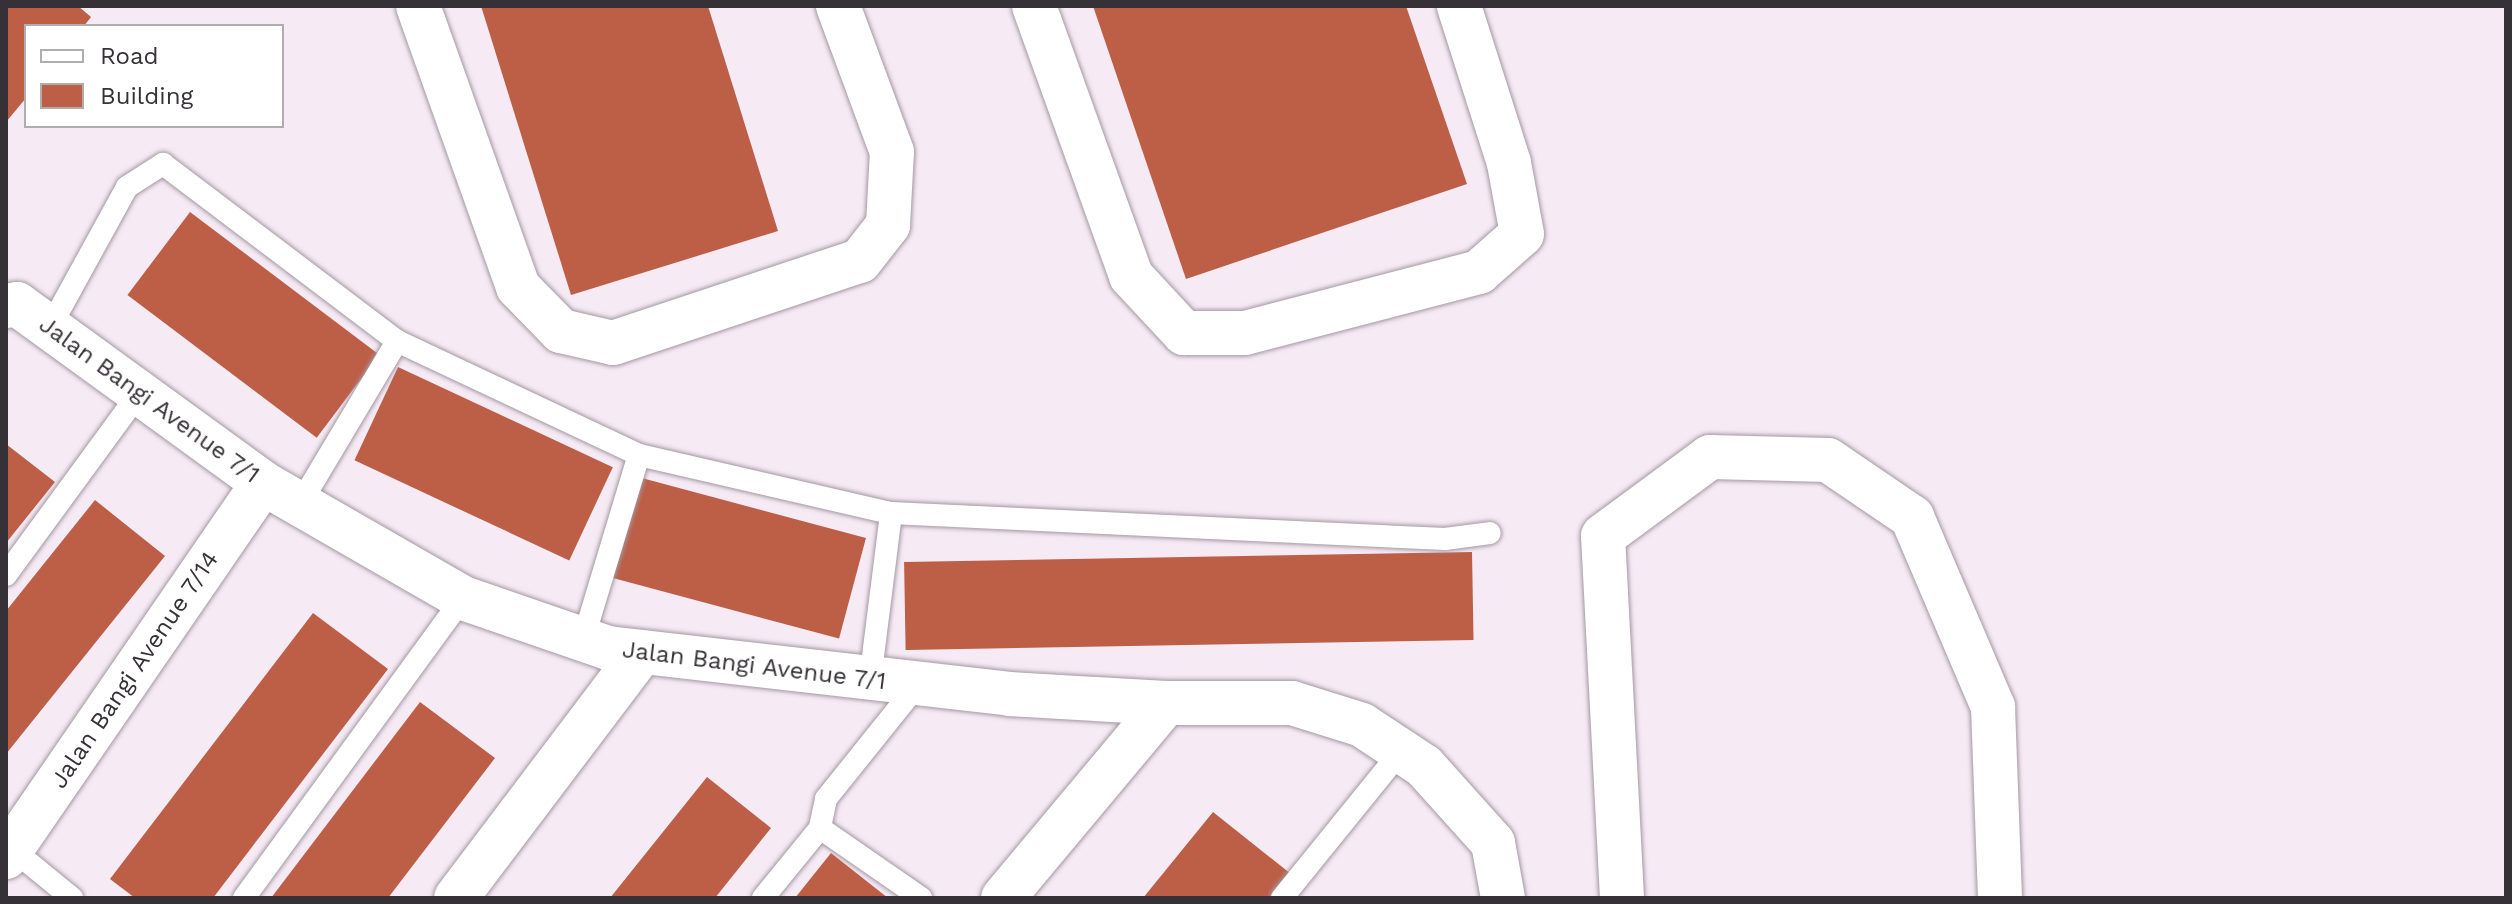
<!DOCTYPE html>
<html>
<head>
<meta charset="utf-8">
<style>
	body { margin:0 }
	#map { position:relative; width:2512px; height:904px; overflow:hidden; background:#f6eaf5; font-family:"Work Sans",sans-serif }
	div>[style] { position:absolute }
	.building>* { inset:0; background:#bd5e46; transform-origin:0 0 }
	.roads { filter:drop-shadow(0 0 2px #a398a2) drop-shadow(0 0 2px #a398a2) }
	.lane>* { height:22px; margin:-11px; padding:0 11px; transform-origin:11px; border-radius:11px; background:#fff }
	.street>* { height:44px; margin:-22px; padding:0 22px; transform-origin:22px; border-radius:22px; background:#fff }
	span { translate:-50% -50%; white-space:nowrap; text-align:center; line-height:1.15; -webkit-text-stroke:8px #fff; paint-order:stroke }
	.street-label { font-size:24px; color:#363136 }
	.frame { position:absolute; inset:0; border:8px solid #363136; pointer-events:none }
	.legend { position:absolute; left:24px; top:24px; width:260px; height:104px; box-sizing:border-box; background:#fff; border:2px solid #afadaf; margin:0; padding:10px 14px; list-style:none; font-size:24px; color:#363136 }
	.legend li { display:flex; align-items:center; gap:16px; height:40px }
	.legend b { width:40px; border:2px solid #afadaf }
</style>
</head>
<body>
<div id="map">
	<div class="building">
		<div style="clip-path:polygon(6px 6px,78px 6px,91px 17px,84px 26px,26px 26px,26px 98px,6px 122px)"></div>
		<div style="clip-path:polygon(481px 6px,708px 6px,778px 231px,571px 295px)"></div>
		<div style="clip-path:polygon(1093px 6px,1406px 6px,1467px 184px,1186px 279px)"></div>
		<div style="left:190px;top:212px;width:237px;height:104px;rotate:37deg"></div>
		<div style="left:398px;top:367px;width:237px;height:103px;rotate:25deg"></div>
		<div style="clip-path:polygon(6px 444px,55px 482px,6px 543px)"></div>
		<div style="left:638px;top:477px;width:236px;height:104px;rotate:15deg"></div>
		<div style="clip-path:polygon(95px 500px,165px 556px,6px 754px,6px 611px)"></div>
		<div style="left:1472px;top:552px;width:88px;height:568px;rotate:89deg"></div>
		<div style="clip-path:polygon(313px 613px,388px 669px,213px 898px,135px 898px,110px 879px)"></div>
		<div style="clip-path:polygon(420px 702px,495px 758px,388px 898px,271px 898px)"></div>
		<div style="clip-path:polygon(707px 777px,771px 828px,715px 898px,610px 898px)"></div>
		<div style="clip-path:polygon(1213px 812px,1291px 874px,1271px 898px,1143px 898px)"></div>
		<div style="clip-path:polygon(831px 853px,888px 898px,795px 898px)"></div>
	</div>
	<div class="roads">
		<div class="lane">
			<div style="left:49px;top:329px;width:162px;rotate:-61.2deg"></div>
			<div style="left:127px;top:187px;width:43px;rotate:-32.6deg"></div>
			<div style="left:163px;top:164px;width:293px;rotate:37.1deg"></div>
			<div style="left:397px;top:341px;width:268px;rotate:25.2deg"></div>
			<div style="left:639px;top:455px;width:259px;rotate:13deg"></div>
			<div style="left:891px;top:513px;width:555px;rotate:2.69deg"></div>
			<div style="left:1445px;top:539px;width:45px;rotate:-7.6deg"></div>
			<div style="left:300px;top:504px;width:190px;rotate:-59.2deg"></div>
			<div style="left:6px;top:575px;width:225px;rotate:-53.8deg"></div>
			<div style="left:583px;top:640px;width:193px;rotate:-73.2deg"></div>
			<div style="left:870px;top:680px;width:168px;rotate:-82.8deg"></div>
			<div style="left:918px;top:684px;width:147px;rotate:128.7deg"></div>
			<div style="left:826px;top:799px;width:30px;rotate:102deg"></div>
			<div style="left:820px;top:828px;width:123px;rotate:34.7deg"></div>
			<div style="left:7px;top:845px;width:84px;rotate:39.2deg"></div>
			<div style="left:244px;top:898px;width:371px;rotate:-53.9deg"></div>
			<div style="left:763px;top:898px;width:90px;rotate:-50.8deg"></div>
			<div style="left:1282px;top:898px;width:189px;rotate:-51deg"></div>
		</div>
		<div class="street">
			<div style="left:418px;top:6px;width:298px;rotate:70.4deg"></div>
			<div style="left:518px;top:287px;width:62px;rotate:45.7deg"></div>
			<div style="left:561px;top:331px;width:53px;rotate:13deg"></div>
			<div style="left:613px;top:343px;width:260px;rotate:-18.4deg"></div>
			<div style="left:860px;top:261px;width:46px;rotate:-52.1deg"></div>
			<div style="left:888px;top:225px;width:73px;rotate:-86.9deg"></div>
			<div style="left:892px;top:152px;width:156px;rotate:-110.3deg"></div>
			<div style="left:1034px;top:6px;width:287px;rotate:70.2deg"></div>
			<div style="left:1131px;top:276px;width:78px;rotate:47.1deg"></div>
			<div style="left:1184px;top:333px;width:61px"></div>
			<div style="left:1245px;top:333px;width:242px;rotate:-14.6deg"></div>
			<div style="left:1479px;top:272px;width:57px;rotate:-41.5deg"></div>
			<div style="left:1522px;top:234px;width:72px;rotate:-100.4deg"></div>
			<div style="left:1509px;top:163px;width:165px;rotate:-107.7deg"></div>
			<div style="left:6px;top:306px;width:11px;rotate:-10deg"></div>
			<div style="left:17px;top:304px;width:304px;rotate:36deg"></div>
			<div style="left:263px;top:483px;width:231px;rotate:29.9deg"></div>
			<div style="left:463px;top:598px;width:153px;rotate:19deg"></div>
			<div style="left:608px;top:648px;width:404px;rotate:6.5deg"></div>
			<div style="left:1009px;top:694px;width:157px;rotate:3.3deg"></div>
			<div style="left:1166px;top:703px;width:126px"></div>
			<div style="left:1292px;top:703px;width:73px;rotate:17.4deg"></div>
			<div style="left:1362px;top:725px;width:74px;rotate:33.5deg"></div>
			<div style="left:1424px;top:766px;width:103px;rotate:48.1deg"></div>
			<div style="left:1493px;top:843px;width:56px;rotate:79.7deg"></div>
			<div style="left:6px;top:857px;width:454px;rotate:-55.5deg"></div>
			<div style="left:456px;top:898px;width:308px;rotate:-52.9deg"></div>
			<div style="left:1003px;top:898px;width:254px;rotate:-50.1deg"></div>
			<div style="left:1622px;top:898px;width:362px;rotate:-93deg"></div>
			<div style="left:1603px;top:536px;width:133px;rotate:-36.4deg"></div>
			<div style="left:1710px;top:457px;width:118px;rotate:1.5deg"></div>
			<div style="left:1828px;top:460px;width:102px;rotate:34.2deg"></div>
			<div style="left:1912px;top:517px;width:207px;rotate:66.9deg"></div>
			<div style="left:1993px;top:707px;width:191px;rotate:87.9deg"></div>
		</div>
	</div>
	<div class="street-label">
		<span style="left:149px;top:400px;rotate:36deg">Jalan Bangi Avenue 7/1</span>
		<span style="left:754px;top:666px;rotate:7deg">Jalan Bangi Avenue 7/1</span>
		<span style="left:135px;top:670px;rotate:-56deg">Jalan Bangi Avenue 7/14</span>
	</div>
	<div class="frame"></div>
	<ul class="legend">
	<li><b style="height:10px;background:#fff"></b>Road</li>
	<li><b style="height:22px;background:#bd5e46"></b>Building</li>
	</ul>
</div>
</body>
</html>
